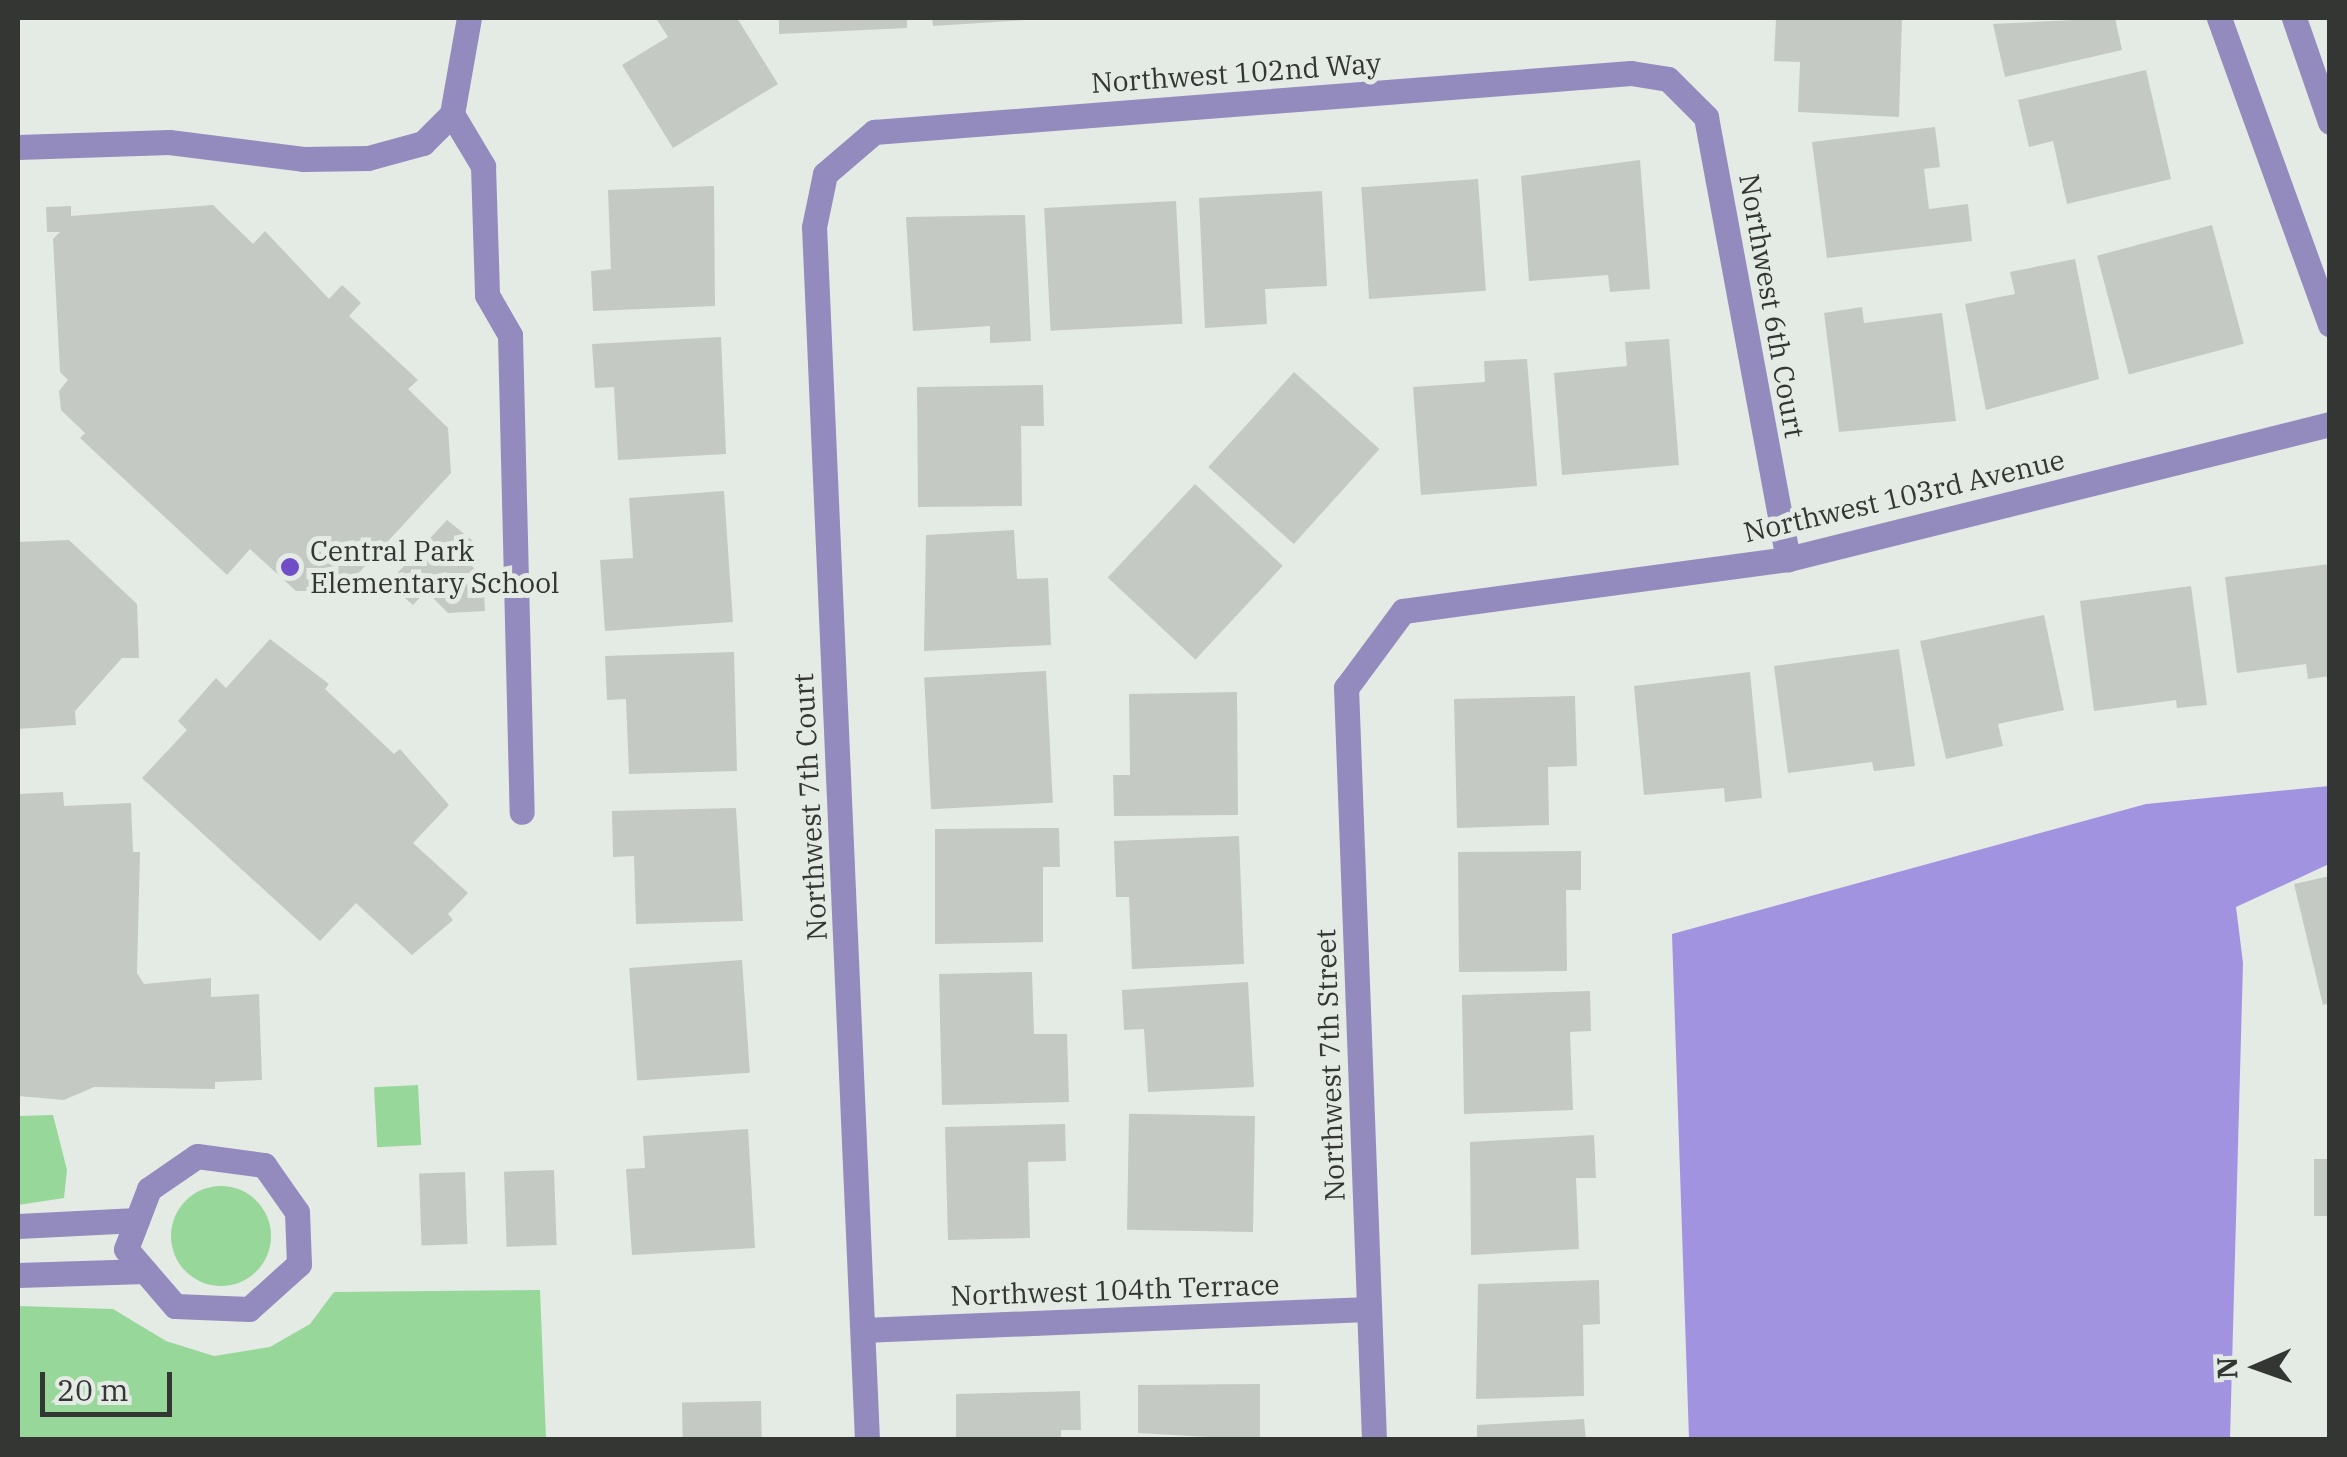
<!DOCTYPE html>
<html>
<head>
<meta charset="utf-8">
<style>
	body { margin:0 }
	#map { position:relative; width:2347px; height:1457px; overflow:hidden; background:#e4eae4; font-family:"IBM Plex Serif",serif }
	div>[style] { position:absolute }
	.green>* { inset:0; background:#98d79a; transform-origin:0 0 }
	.round { border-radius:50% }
	.water>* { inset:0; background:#a293e1 }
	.building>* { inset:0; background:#c4c9c4; transform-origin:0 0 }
	.minor>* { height:25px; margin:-12.5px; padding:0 12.5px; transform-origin:12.5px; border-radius:12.5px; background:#938abe }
	.dots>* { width:28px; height:28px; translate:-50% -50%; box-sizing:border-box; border:5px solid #e4eae4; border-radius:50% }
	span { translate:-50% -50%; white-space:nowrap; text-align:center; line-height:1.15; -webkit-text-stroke:10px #e4eae4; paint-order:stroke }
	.street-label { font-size:28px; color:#343634 }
	.poi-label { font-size:28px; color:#343634 }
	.left { translate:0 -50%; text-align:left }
	.frame { position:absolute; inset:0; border:20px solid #343634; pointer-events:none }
	.north { position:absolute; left:2207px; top:1317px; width:100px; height:100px; -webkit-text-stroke:8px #e4eae4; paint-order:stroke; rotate:268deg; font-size:28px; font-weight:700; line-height:40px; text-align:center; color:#343634 }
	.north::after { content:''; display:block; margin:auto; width:35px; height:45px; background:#343634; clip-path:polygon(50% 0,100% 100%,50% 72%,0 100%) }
	.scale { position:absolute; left:40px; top:1372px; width:132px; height:45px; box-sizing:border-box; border:5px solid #343634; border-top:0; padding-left:12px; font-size:30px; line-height:35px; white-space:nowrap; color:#343634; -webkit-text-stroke:8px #e4eae4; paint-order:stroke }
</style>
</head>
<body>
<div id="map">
	<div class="green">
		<div style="left:418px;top:1085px;width:60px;height:44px;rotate:87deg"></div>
		<div style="clip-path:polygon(53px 1115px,67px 1170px,64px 1198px,18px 1205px,18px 1116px)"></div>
		<div class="round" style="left:171px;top:1186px;width:100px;height:100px"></div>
		<div style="clip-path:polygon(540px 1290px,546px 1439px,18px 1439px,18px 1306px,113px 1309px,166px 1341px,214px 1356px,270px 1347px,310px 1324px,334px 1292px)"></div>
	</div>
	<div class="water">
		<div style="clip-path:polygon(2329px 786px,2329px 864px,2236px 907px,2243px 963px,2230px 1439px,1689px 1439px,1672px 934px,2146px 804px)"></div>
	</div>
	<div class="building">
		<div style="clip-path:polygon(656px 18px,737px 18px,778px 84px,673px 148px,622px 65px,668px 37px)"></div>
		<div style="clip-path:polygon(779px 18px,907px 18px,907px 28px,779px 34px)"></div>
		<div style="clip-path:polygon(932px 18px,1025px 18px,1025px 20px,933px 26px)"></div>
		<div style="clip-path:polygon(1776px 18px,1902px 18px,1899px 117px,1798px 112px,1800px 62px,1774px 61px)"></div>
		<div style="clip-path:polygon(2115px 18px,2122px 50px,2005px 77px,1993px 24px)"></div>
		<div style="clip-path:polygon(2146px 70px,2171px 179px,2067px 204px,2053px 141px,2029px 147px,2018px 100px)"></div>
		<div style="clip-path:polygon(1935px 127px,1940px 167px,1924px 169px,1929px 209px,1968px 204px,1972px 241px,1827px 258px,1812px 142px)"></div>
		<div style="clip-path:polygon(1640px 160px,1650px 289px,1610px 292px,1608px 275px,1529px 281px,1521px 176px)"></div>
		<div style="left:1478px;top:179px;width:112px;height:117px;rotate:86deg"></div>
		<div style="clip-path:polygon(714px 186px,715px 306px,593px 311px,591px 271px,611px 269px,608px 190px)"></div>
		<div style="clip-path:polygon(1322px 191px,1327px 286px,1265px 289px,1267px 324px,1205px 328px,1199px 198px)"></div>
		<div style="left:1176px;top:201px;width:123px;height:132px;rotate:87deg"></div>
		<div style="clip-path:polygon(213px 205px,253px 244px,265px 231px,329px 299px,342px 285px,353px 295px,361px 303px,349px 316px,418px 380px,408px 389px,448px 428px,451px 473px,342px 591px,296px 591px,250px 549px,227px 575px,80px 438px,85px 433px,61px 410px,59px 391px,68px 380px,60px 372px,53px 239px,60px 232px,47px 232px,46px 207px,71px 206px,71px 216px)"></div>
		<div style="clip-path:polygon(1025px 215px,1031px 341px,990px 343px,990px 326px,913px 331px,906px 217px)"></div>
		<div style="left:2212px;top:225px;width:123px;height:119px;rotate:75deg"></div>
		<div style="clip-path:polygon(2075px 259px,2099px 379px,1986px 410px,1965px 304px,2015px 294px,2010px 272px)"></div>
		<div style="clip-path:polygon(1862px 307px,1864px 323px,1942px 313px,1956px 421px,1839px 432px,1824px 313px)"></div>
		<div style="clip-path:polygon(721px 337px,726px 454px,618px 460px,614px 387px,595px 388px,592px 344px)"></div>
		<div style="clip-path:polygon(1669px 339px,1679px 465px,1562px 475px,1554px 373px,1627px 366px,1625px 342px)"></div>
		<div style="clip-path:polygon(1527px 359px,1537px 486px,1421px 495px,1413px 387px,1485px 382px,1484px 361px)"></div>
		<div style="left:1294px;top:372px;width:115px;height:128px;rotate:42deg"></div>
		<div style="clip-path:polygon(1043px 385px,1044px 426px,1021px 426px,1022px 506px,918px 507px,917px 387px)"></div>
		<div style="left:1195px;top:484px;width:120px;height:128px;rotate:43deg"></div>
		<div style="clip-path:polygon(724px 491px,733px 622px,605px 631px,600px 560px,633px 558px,629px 498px)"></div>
		<div style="clip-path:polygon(447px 520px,473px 541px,459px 555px,483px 576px,485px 611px,448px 613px,426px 591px,413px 605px,388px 583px)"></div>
		<div style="clip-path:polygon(1014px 530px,1017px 579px,1048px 578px,1051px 645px,924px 651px,926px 535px)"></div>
		<div style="clip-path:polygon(69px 540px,137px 604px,139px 658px,122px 658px,75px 711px,76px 725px,18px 729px,18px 542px)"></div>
		<div style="clip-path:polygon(2330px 564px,2330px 676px,2308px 679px,2306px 664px,2237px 673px,2225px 577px)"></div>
		<div style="clip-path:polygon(2191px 586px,2207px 705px,2177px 708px,2176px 700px,2094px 711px,2080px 601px)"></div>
		<div style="clip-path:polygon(2044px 615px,2064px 710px,1998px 724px,2003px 746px,1946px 759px,1920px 641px)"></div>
		<div style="clip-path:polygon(270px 639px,329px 684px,325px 689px,394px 754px,400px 749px,449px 805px,413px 843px,468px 893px,448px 914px,453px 920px,412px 955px,356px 903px,320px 941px,142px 778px,187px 730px,178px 721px,216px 678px,226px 688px)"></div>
		<div style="clip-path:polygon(1899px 649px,1915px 766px,1874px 771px,1872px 762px,1788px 773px,1774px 666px)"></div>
		<div style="clip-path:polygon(734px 652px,737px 771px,629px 774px,626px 699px,607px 700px,605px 656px)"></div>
		<div style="left:1046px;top:671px;width:132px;height:122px;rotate:87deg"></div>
		<div style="clip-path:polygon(1750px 672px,1762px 798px,1725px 802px,1724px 788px,1644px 795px,1634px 686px)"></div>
		<div style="clip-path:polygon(1237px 692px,1238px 815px,1114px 816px,1113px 775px,1130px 775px,1129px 694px)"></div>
		<div style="clip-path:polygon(1575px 696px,1577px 766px,1548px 767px,1549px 825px,1457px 828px,1454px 699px)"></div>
		<div style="clip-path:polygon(63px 792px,64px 806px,131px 803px,133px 852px,140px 852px,137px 973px,144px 984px,211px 978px,211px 997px,259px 994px,262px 1080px,215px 1082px,215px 1089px,94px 1087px,64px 1100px,18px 1096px,18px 794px)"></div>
		<div style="clip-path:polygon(736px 808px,743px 921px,636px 924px,634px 856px,613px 857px,612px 811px)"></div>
		<div style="clip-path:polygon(1059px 828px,1060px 867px,1043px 867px,1043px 942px,935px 944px,935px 829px)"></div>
		<div style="clip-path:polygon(1239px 836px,1244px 964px,1132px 969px,1129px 897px,1116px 897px,1114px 841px)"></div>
		<div style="clip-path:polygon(1581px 851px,1581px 890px,1566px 890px,1567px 971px,1459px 972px,1458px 852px)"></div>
		<div style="clip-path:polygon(2330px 876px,2330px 1003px,2323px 1005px,2294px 884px)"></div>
		<div style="left:742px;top:960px;width:113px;height:113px;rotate:86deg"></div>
		<div style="clip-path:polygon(1032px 972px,1034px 1034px,1067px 1034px,1069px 1102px,942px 1105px,939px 974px)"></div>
		<div style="clip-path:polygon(1248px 982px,1254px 1087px,1148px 1092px,1144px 1029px,1124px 1030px,1122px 990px)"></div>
		<div style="clip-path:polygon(1590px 991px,1591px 1031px,1570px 1032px,1573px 1110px,1464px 1114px,1462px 995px)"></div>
		<div style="left:1255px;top:1116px;width:116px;height:126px;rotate:91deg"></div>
		<div style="clip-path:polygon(1065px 1124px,1066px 1161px,1028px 1162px,1030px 1238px,948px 1240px,945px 1127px)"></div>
		<div style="clip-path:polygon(748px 1129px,755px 1248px,632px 1255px,626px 1169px,645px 1168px,643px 1136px)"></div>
		<div style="clip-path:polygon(1594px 1135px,1596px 1178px,1576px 1178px,1579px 1249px,1471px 1255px,1470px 1142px)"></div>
		<div style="left:2314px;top:1159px;width:16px;height:57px"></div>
		<div style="left:554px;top:1170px;width:75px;height:50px;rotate:88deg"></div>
		<div style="left:465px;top:1172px;width:72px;height:46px;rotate:88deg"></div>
		<div style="clip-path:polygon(1599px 1280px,1600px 1324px,1583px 1325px,1584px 1396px,1476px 1399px,1478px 1284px)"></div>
		<div style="clip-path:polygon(1260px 1384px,1260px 1440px,1138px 1433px,1138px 1385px)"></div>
		<div style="clip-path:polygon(1080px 1391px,1081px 1430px,1061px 1430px,1061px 1440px,956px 1440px,956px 1394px)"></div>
		<div style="left:761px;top:1401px;width:39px;height:79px;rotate:89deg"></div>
		<div style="clip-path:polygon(1584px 1419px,1586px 1440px,1477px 1440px,1477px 1425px)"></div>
	</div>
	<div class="minor">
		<div style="left:2219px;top:18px;width:326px;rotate:70.1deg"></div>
		<div style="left:2294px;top:18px;width:110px;rotate:70.9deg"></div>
		<div style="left:452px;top:114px;width:61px;rotate:59.2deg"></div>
		<div style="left:483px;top:166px;width:129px;rotate:88.2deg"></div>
		<div style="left:487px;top:295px;width:46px;rotate:60.1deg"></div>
		<div style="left:510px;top:335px;width:477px;rotate:88.6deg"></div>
		<div style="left:18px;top:147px;width:151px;rotate:-1.9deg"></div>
		<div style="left:169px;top:142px;width:135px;rotate:7.2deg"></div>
		<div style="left:303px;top:159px;width:65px;rotate:-0.9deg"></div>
		<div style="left:368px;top:158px;width:57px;rotate:-15.3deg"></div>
		<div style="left:423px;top:143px;width:41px;rotate:-45deg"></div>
		<div style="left:452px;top:114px;width:97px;rotate:-80deg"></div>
		<div style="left:197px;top:1156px;width:68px;rotate:7.7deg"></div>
		<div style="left:264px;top:1165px;width:57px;rotate:54.9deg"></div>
		<div style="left:297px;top:1212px;width:52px;rotate:87.8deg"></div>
		<div style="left:299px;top:1264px;width:67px;rotate:138deg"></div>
		<div style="left:249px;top:1309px;width:74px;rotate:-177.7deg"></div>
		<div style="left:175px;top:1306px;width:75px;rotate:-130.7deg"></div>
		<div style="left:126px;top:1249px;width:64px;rotate:-69deg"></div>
		<div style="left:149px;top:1189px;width:58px;rotate:-34.5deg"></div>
		<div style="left:18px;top:1226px;width:119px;rotate:-2.9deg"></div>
		<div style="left:18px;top:1275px;width:127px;rotate:-1.8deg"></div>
		<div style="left:863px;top:1330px;width:506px;rotate:-2.38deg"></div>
		<div style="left:867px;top:1440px;width:1214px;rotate:-92.5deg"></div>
		<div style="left:814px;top:227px;width:54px;rotate:-78.3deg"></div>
		<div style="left:825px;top:174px;width:65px;rotate:-40.6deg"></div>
		<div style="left:874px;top:132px;width:759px;rotate:-4.46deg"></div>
		<div style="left:1631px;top:73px;width:37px;rotate:9deg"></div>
		<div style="left:1668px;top:79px;width:54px;rotate:45deg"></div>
		<div style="left:1706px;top:117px;width:450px;rotate:79.5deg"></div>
		<div style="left:1374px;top:1440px;width:753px;rotate:-92.13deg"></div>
		<div style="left:1346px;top:688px;width:96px;rotate:-53.5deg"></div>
		<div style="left:1403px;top:611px;width:388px;rotate:-7.7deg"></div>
		<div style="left:1788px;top:559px;width:559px;rotate:-13.99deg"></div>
	</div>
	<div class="dots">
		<div style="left:290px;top:567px;background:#714ec7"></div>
	</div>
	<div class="street-label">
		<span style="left:1236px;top:73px;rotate:-4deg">Northwest 102nd Way</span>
		<span style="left:1772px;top:306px;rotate:80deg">Northwest 6th Court</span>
		<span style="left:1904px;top:496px;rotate:-13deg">Northwest 103rd Avenue</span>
		<span style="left:810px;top:807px;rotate:-93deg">Northwest 7th Court</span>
		<span style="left:1330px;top:1065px;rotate:-92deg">Northwest 7th Street</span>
		<span style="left:1115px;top:1290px;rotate:-2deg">Northwest 104th Terrace</span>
	</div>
	<div class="poi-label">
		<span class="left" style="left:310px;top:567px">Central Park<br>Elementary School</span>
	</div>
	<div class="frame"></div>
	<div class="north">N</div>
	<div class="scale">20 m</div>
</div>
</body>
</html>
